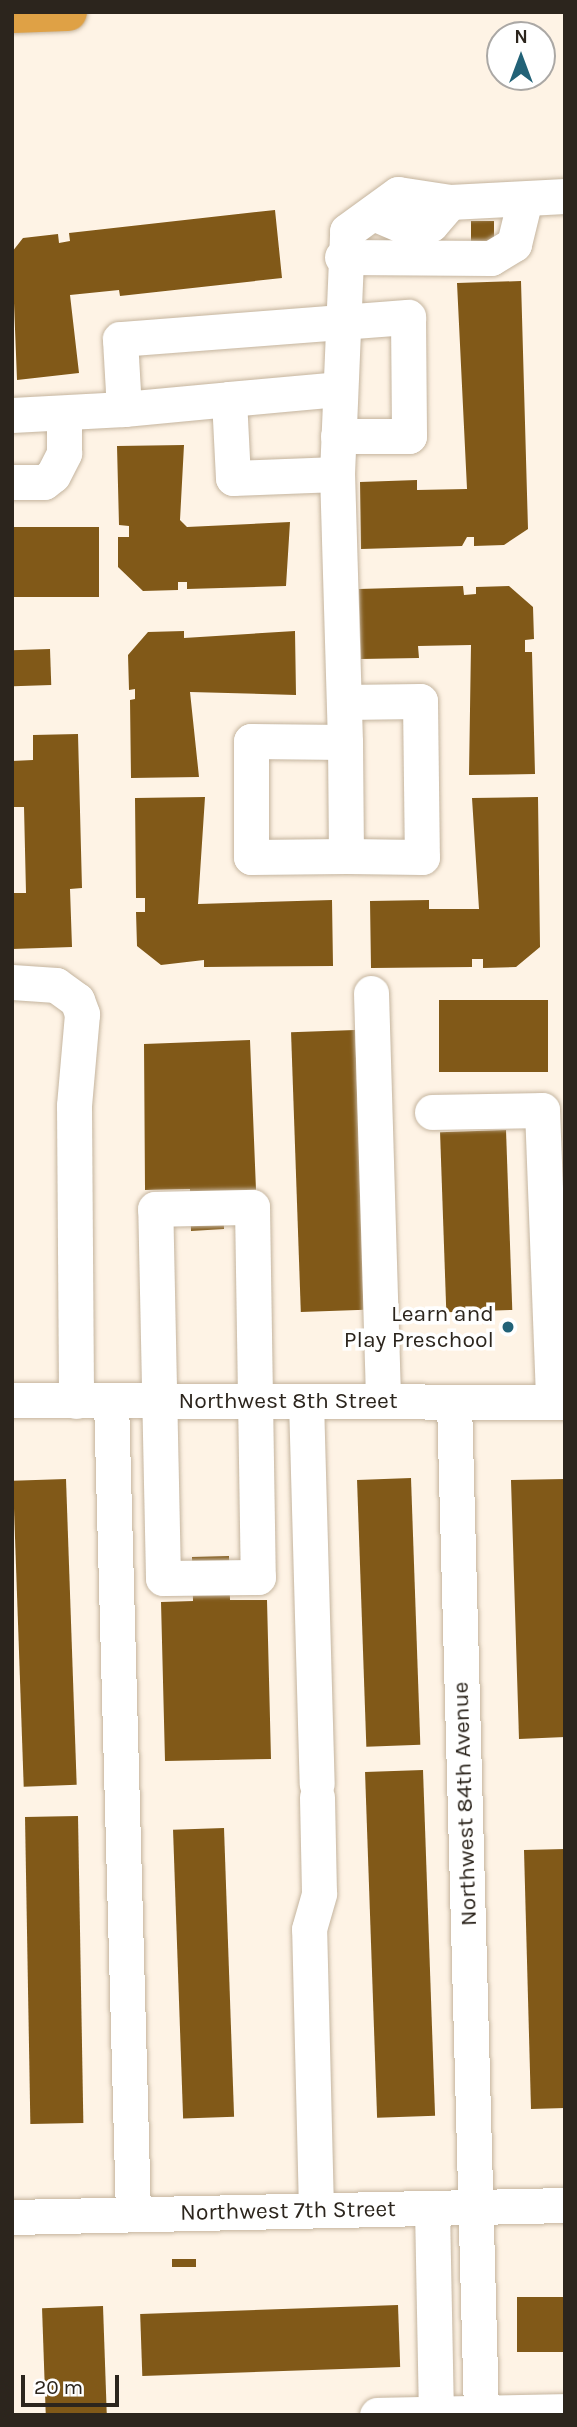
<!DOCTYPE html>
<html>
<head>
<meta charset="utf-8">
<style>
	body { margin:0 }
	#map { position:relative; width:577px; height:2427px; overflow:hidden; background:#fef3e5; font-family:Karla,sans-serif }
	div>[style] { position:absolute }
	.building>* { inset:0; background:#815918; transform-origin:0 0 }
	.roads { filter:drop-shadow(0 0 2px #c4b49e) drop-shadow(0 0 2px #c4b49e) }
	.minor>* { height:35px; margin:-17.5px; padding:0 17.5px; transform-origin:17.5px; border-radius:17.5px; background:#fff }
	.highway>* { height:38px; margin:-19px; padding:0 19px; transform-origin:19px; border-radius:19px; background:#dfa145 }
	.dots>* { width:19px; height:19px; translate:-50% -50%; box-sizing:border-box; border:4px solid #fff; border-radius:50% }
	span { translate:-50% -50%; white-space:nowrap; text-align:center; line-height:1.15; -webkit-text-stroke:7px #fff; paint-order:stroke }
	.poi-label { font-size:23px; color:#2c251d }
	.right { translate:-100% -50%; text-align:right }
	.street-label { font-size:23px; color:#2c251d }
	.frame { position:absolute; inset:0; border:14px solid #2c251d; pointer-events:none }
	.north { position:absolute; left:486px; top:21px; width:70px; height:70px; box-sizing:border-box; background:#fff; border:2px solid #aba8a5; border-radius:50%; rotate:0deg; font-size:19px; font-weight:700; line-height:28px; text-align:center; color:#2c251d }
	.north::after { content:''; display:block; margin:auto; width:24px; height:32px; background:#226277; clip-path:polygon(50% 0,100% 100%,50% 72%,0 100%) }
	.scale { position:absolute; left:21px; top:2375px; width:98px; height:32px; box-sizing:border-box; border:4px solid #2c251d; border-top:0; padding-left:9px; font-size:21px; line-height:24px; white-space:nowrap; color:#2c251d; -webkit-text-stroke:5px #fff; paint-order:stroke }
</style>
</head>
<body>
<div id="map">
	<div class="building">
		<div style="clip-path:polygon(275px 210px,282px 278px,120px 296px,119px 290px,70px 295px,79px 373px,17px 380px,12px 252px,23px 238px,58px 234px,59px 243px,70px 241px,69px 233px)"></div>
		<div style="left:471px;top:221px;width:23px;height:24px"></div>
		<div style="clip-path:polygon(521px 281px,528px 529px,504px 545px,474px 546px,474px 537px,467px 537px,462px 546px,361px 549px,360px 482px,417px 480px,417px 490px,467px 489px,457px 283px)"></div>
		<div style="clip-path:polygon(184px 445px,180px 520px,187px 527px,290px 522px,286px 586px,187px 589px,187px 582px,178px 582px,178px 590px,143px 591px,118px 567px,118px 537px,129px 537px,129px 526px,119px 525px,117px 446px)"></div>
		<div style="left:12px;top:527px;width:87px;height:70px"></div>
		<div style="clip-path:polygon(463px 586px,464px 595px,476px 594px,476px 587px,509px 586px,533px 607px,534px 639px,525px 640px,525px 652px,532px 652px,535px 774px,469px 775px,471px 645px,418px 646px,419px 658px,361px 659px,359px 589px)"></div>
		<div style="clip-path:polygon(184px 631px,184px 638px,295px 631px,296px 695px,190px 692px,199px 777px,131px 778px,130px 700px,135px 699px,135px 689px,129px 690px,128px 655px,148px 632px)"></div>
		<div style="left:50px;top:649px;width:36px;height:38px;rotate:88deg"></div>
		<div style="clip-path:polygon(78px 734px,82px 888px,70px 889px,72px 947px,12px 949px,12px 893px,26px 893px,24px 807px,12px 807px,12px 761px,33px 760px,33px 735px)"></div>
		<div style="clip-path:polygon(205px 797px,198px 904px,332px 900px,333px 966px,204px 967px,204px 960px,161px 965px,137px 946px,136px 912px,145px 912px,145px 898px,136px 898px,135px 798px)"></div>
		<div style="clip-path:polygon(538px 797px,540px 947px,516px 967px,483px 968px,483px 959px,472px 959px,472px 967px,371px 968px,370px 901px,429px 900px,429px 909px,479px 909px,472px 798px)"></div>
		<div style="left:439px;top:1000px;width:109px;height:72px"></div>
		<div style="left:355px;top:1030px;width:280px;height:64px;rotate:88deg"></div>
		<div style="clip-path:polygon(250px 1040px,256px 1190px,223px 1192px,224px 1229px,191px 1231px,190px 1189px,145px 1190px,144px 1044px)"></div>
		<div style="left:506px;top:1130px;width:180px;height:66px;rotate:88deg"></div>
		<div style="left:411px;top:1478px;width:267px;height:54px;rotate:88deg"></div>
		<div style="left:66px;top:1479px;width:306px;height:53px;rotate:88deg"></div>
		<div style="clip-path:polygon(565px 1479px,565px 1737px,519px 1739px,511px 1480px)"></div>
		<div style="clip-path:polygon(229px 1556px,230px 1600px,267px 1600px,271px 1759px,165px 1761px,161px 1602px,193px 1601px,192px 1557px)"></div>
		<div style="left:423px;top:1770px;width:346px;height:58px;rotate:88deg"></div>
		<div style="left:78px;top:1816px;width:307px;height:53px;rotate:89deg"></div>
		<div style="left:224px;top:1828px;width:289px;height:51px;rotate:88deg"></div>
		<div style="clip-path:polygon(565px 1849px,565px 2108px,531px 2109px,524px 1850px)"></div>
		<div style="left:196px;top:2259px;width:8px;height:24px;rotate:90deg"></div>
		<div style="left:565px;top:2297px;width:55px;height:48px;rotate:90deg"></div>
		<div style="left:398px;top:2305px;width:62px;height:258px;rotate:88deg"></div>
		<div style="left:103px;top:2306px;width:109px;height:61px;rotate:88deg"></div>
	</div>
	<div class="roads">
		<div class="minor">
			<div style="left:373px;top:213px;width:30px;rotate:23deg"></div>
			<div style="left:401px;top:225px;width:30px;rotate:-2deg"></div>
			<div style="left:431px;top:224px;width:29px;rotate:-49deg"></div>
			<div style="left:342px;top:257px;width:149px;rotate:0.4deg"></div>
			<div style="left:491px;top:258px;width:27px;rotate:-31deg"></div>
			<div style="left:514px;top:244px;width:46px;rotate:-76.3deg"></div>
			<div style="left:124px;top:409px;width:105px;rotate:-5.4deg"></div>
			<div style="left:12px;top:415px;width:112px;rotate:-3.1deg"></div>
			<div style="left:124px;top:409px;width:70px;rotate:-93.3deg"></div>
			<div style="left:120px;top:339px;width:289px;rotate:-4.4deg"></div>
			<div style="left:408px;top:317px;width:119px;rotate:89.5deg"></div>
			<div style="left:409px;top:436px;width:71px;rotate:180deg"></div>
			<div style="left:337px;top:474px;width:104px;rotate:177.8deg"></div>
			<div style="left:233px;top:478px;width:79px;rotate:-92.9deg"></div>
			<div style="left:229px;top:399px;width:109px;rotate:-5.2deg"></div>
			<div style="left:12px;top:482px;width:32px"></div>
			<div style="left:44px;top:482px;width:11px;rotate:-38deg"></div>
			<div style="left:53px;top:475px;width:25px;rotate:-63deg"></div>
			<div style="left:64px;top:453px;width:39px;rotate:-90deg"></div>
			<div style="left:344px;top:702px;width:76px;rotate:-0.8deg"></div>
			<div style="left:420px;top:701px;width:156px;rotate:89.3deg"></div>
			<div style="left:422px;top:857px;width:76px;rotate:-179.2deg"></div>
			<div style="left:345px;top:742px;width:94px;rotate:-179.4deg"></div>
			<div style="left:251px;top:741px;width:116px;rotate:90deg"></div>
			<div style="left:251px;top:857px;width:95px;rotate:-0.6deg"></div>
			<div style="left:346px;top:856px;width:114px;rotate:-90.5deg"></div>
			<div style="left:345px;top:742px;width:268px;rotate:-91.7deg"></div>
			<div style="left:337px;top:474px;width:243px;rotate:-87.6deg"></div>
			<div style="left:347px;top:231px;width:63px;rotate:-36deg"></div>
			<div style="left:398px;top:194px;width:53px;rotate:8.7deg"></div>
			<div style="left:450px;top:202px;width:115px;rotate:-3deg"></div>
			<div style="left:12px;top:982px;width:44px;rotate:3.9deg"></div>
			<div style="left:56px;top:985px;width:26px;rotate:36deg"></div>
			<div style="left:77px;top:1000px;width:15px;rotate:70deg"></div>
			<div style="left:82px;top:1014px;width:92px;rotate:95deg"></div>
			<div style="left:74px;top:1106px;width:295px;rotate:89.6deg"></div>
			<div style="left:371px;top:993px;width:408px;rotate:88.3deg"></div>
			<div style="left:432px;top:1112px;width:110px;rotate:-1deg"></div>
			<div style="left:542px;top:1110px;width:292px;rotate:87.8deg"></div>
			<div style="left:252px;top:1207px;width:370px;rotate:89.1deg"></div>
			<div style="left:258px;top:1577px;width:95px;rotate:179.4deg"></div>
			<div style="left:163px;top:1578px;width:369px;rotate:-91.2deg"></div>
			<div style="left:155px;top:1209px;width:97px;rotate:-1.2deg"></div>
			<div style="left:12px;top:1400px;width:553px;rotate:0.21deg"></div>
			<div style="left:111px;top:1401px;width:813px;rotate:88.45deg"></div>
			<div style="left:306px;top:1401px;width:383px;rotate:88.4deg"></div>
			<div style="left:454px;top:1402px;width:1011px;rotate:88.47deg"></div>
			<div style="left:432px;top:2208px;width:206px;rotate:88.9deg"></div>
			<div style="left:316px;top:2210px;width:281px;rotate:-91.4deg"></div>
			<div style="left:309px;top:1929px;width:37px;rotate:-74deg"></div>
			<div style="left:319px;top:1893px;width:96px;rotate:-91.2deg"></div>
			<div style="left:12px;top:2217px;width:553px;rotate:-1.24deg"></div>
			<div style="left:377px;top:2415px;width:188px;rotate:-1.2deg"></div>
		</div>
		<div class="highway">
			<div style="left:12px;top:14px;width:56px;rotate:-2deg"></div>
		</div>
	</div>
	<div class="dots">
		<div style="left:508px;top:1327px;background:#226277"></div>
	</div>
	<div class="poi-label">
		<span class="right" style="left:494px;top:1327px">Learn and<br>Play Preschool</span>
	</div>
	<div class="street-label">
		<span style="left:288px;top:1401px">Northwest 8th Street</span>
		<span style="left:465px;top:1804px;rotate:-92deg">Northwest 84th Avenue</span>
		<span style="left:288px;top:2211px;rotate:-1deg">Northwest 7th Street</span>
	</div>
	<div class="frame"></div>
	<div class="north">N</div>
	<div class="scale">20 m</div>
</div>
</body>
</html>
